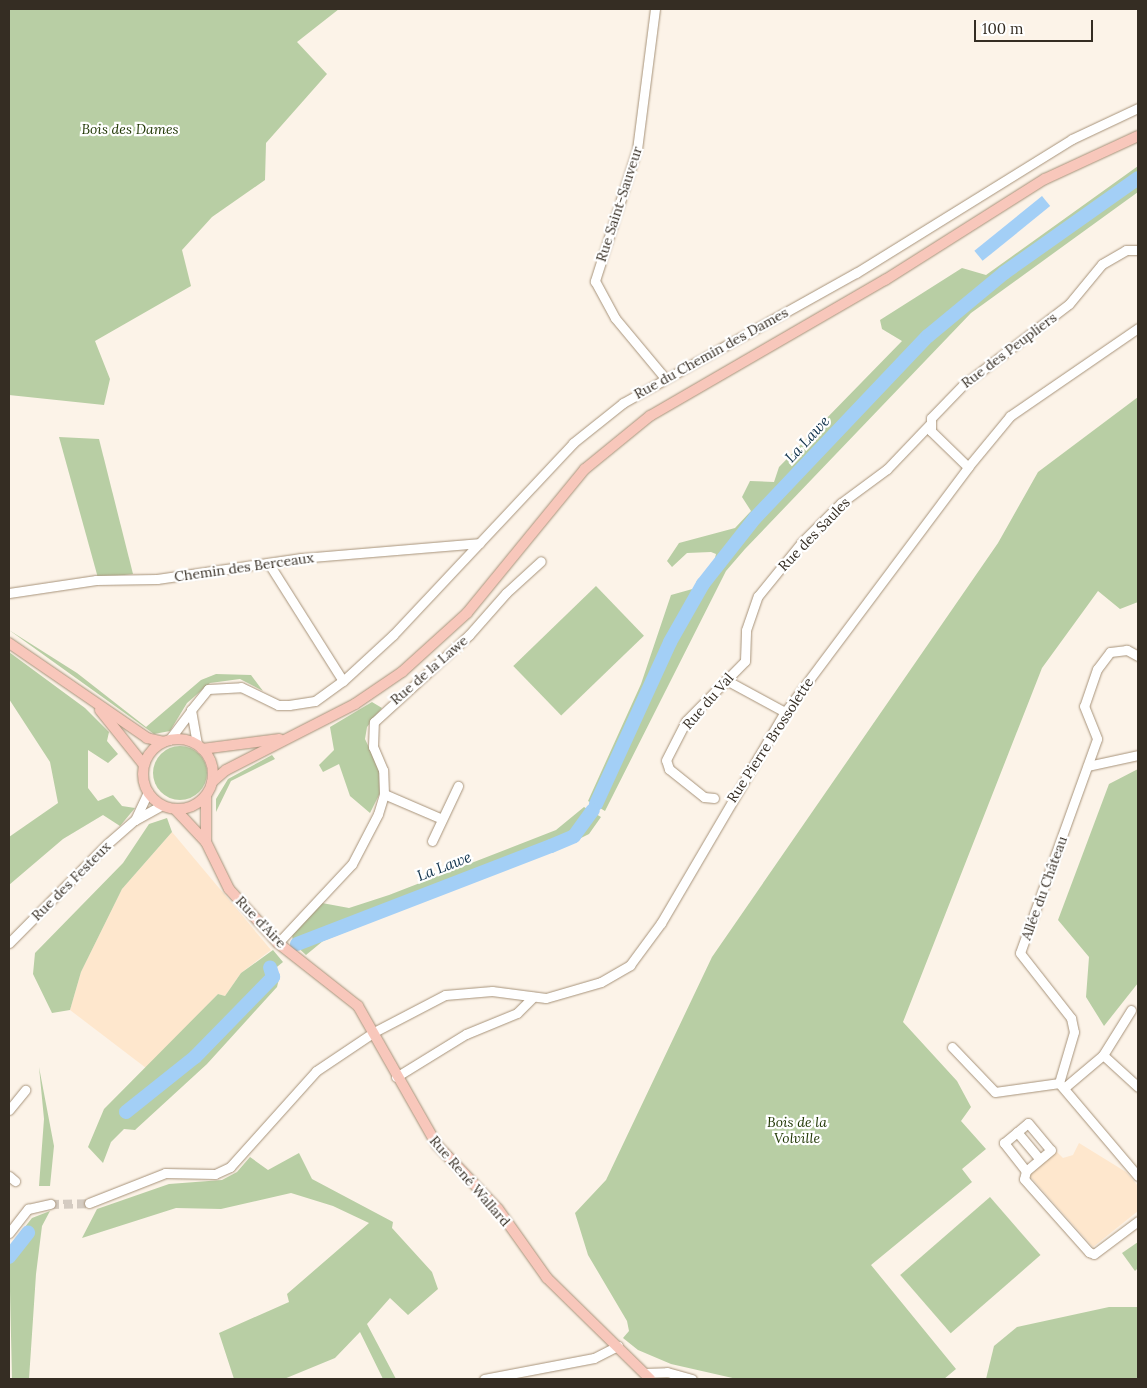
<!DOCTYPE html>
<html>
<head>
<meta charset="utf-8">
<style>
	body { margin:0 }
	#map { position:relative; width:1147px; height:1388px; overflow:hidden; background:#fcf3e8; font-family:Lora,serif }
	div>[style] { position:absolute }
	.built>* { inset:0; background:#fee7cd }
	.green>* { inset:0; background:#b8cea4; transform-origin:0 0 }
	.round { border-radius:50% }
	.water>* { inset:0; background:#a3cff6; transform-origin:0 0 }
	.river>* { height:14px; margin:-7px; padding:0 7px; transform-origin:7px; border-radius:7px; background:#a3cff6 }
	.minor-tunnel>* { height:9px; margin-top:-4.5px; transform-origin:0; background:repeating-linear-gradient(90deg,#d4cbc1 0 9px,transparent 0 13.5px) }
	.roads { filter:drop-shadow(0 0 1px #a7937a) drop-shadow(0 0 1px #a7937a) }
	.minor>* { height:9px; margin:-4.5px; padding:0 4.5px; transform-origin:4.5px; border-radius:4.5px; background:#fff }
	.major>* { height:10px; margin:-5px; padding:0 5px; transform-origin:5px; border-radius:5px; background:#f8c7bb }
	.major>.ring { margin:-5px; padding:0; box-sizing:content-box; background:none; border:10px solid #f8c7bb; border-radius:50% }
	span { translate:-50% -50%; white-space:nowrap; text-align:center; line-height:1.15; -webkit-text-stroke:4.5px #fff; paint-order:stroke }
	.park-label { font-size:14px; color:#1e3500; font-style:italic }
	.street-label { font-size:14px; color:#352d23 }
	.water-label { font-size:15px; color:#0f314b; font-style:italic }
	.frame { position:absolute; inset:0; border:10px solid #352d23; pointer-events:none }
	.scale { position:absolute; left:974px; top:20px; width:119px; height:22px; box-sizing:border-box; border:2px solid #352d23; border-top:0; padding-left:6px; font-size:15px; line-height:18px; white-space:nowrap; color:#352d23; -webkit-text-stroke:4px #fff; paint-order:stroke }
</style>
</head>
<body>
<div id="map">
	<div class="built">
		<div style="clip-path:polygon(172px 832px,271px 950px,241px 973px,225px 996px,218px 994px,146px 1068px,70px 1010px,81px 972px,122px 889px)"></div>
		<div style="clip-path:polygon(1079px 1143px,1126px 1172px,1138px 1186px,1138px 1211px,1093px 1247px,1027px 1173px,1056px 1151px,1063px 1158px,1073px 1155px)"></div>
	</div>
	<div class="green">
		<div style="clip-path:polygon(9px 9px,339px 9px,297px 42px,327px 74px,266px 143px,265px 180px,212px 217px,182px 250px,191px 286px,95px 341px,110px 379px,104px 405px,9px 395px)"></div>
		<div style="clip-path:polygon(1138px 166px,1138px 192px,971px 313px,745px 549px,726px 571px,605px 811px,588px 801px,641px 684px,671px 595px,696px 588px,713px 566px,716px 554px,711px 552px,687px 553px,672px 567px,667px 561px,679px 543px,735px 528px,751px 511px,742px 497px,750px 481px,774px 482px,779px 467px,902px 341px,882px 329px,880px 320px,962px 268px,986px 275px)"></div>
		<div style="clip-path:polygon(1138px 397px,1138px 602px,1120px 609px,1098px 591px,1042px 668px,903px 1022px,957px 1081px,971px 1107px,961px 1121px,986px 1149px,962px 1169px,972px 1182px,871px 1265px,956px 1369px,944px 1379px,737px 1379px,671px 1364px,638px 1350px,623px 1338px,629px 1331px,627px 1321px,588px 1255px,575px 1213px,606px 1180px,712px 957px,998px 543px,1038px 472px)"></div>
		<div style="clip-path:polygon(59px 437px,99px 439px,133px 574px,98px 578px)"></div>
		<div style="left:596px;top:586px;width:69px;height:115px;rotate:46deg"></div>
		<div style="clip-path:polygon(9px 630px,77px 673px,146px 727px,201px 680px,216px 674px,251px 675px,263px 691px,240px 679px,210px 683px,187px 703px,170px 731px,154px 734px)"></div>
		<div style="clip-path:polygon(9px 652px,85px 708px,109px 732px,107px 741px,118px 754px,108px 763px,88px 750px,88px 788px,98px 801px,113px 795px,122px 806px,135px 808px,120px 826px,103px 815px,63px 839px,9px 885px,9px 837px,58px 803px,50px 762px,9px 699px)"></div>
		<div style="clip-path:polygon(372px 702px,382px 708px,367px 727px,365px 739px,380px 771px,380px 793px,370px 813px,350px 796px,339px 764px,323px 772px,319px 765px,334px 750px,330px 727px)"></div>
		<div class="round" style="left:153px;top:746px;width:54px;height:54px"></div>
		<div style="clip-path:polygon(272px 755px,275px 759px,231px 781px,216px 812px,216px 799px,228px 779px)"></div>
		<div style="clip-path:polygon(1138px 769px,1138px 983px,1104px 1026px,1086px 997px,1089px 957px,1058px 920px,1109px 784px)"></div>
		<div style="clip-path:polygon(584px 807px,601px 817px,589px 834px,577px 840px,323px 941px,306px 955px,293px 943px,292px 934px,322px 903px,349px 908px,389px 895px,556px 830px)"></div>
		<div style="clip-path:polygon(167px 818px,172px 832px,122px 889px,81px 972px,70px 1010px,52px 1013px,33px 974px,35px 953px,123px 863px,149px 824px)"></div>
		<div style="clip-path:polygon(273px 950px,283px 962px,272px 971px,279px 979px,277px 987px,207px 1064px,135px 1130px,124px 1129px,111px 1142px,103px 1163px,88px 1147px,104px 1109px,218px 994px,225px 996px,241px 973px)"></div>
		<div style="clip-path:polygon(39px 1067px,54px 1146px,50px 1186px,39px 1186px,44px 1119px)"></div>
		<div style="clip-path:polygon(299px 1153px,312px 1179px,393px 1222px,392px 1228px,432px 1272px,438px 1289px,408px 1315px,390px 1298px,367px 1324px,396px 1379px,383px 1379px,360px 1332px,335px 1358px,284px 1379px,234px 1379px,219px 1333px,289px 1302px,287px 1294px,369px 1223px,333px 1206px,291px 1193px,221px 1209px,176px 1208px,82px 1238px,97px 1209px,169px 1184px,222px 1180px,237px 1172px,250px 1157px,268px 1170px)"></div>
		<div style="left:990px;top:1197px;width:77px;height:119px;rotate:49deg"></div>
		<div style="clip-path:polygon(50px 1211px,42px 1226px,36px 1274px,29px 1379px,12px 1379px,9px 1247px,32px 1218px)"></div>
		<div style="clip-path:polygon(1138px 1242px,1138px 1268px,1135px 1271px,1122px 1253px)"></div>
		<div style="clip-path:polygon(1109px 1307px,1138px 1307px,1138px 1379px,986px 1379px,994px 1346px,1017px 1327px)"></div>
	</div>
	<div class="water">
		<div style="left:1042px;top:196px;width:13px;height:87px;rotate:51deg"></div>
	</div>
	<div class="river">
		<div style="left:596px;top:804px;width:178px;rotate:-65.4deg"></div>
		<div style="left:670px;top:642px;width:67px;rotate:-60.4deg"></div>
		<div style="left:703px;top:584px;width:84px;rotate:-51.8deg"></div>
		<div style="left:755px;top:518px;width:251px;rotate:-46.5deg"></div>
		<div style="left:928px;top:336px;width:99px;rotate:-39.7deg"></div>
		<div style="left:1004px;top:273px;width:164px;rotate:-35.3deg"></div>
		<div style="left:297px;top:944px;width:272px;rotate:-21.1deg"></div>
		<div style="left:551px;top:846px;width:25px;rotate:-23deg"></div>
		<div style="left:574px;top:836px;width:32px;rotate:-54deg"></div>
		<div style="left:126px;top:1112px;width:88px;rotate:-38.6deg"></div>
		<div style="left:195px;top:1057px;width:112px;rotate:-45.7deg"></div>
		<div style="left:273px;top:977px;width:10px;rotate:-107deg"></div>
		<div style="left:9px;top:1257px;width:31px;rotate:-52deg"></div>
	</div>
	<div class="minor-tunnel">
		<div style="left:50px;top:1204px;width:39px;rotate:-1deg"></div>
	</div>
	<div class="roads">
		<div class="minor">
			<div style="left:655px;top:9px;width:141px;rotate:97.3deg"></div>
			<div style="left:637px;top:149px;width:139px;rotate:107.7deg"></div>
			<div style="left:595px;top:281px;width:42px;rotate:61.6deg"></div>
			<div style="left:615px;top:318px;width:77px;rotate:50.3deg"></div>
			<div style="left:968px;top:467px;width:52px;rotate:-135.8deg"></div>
			<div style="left:931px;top:431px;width:13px;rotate:-90deg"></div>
			<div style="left:931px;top:418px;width:46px;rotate:-45.9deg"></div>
			<div style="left:963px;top:385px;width:133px;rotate:-37.4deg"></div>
			<div style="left:1069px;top:304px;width:52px;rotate:-50.5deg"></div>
			<div style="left:1102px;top:264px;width:28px;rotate:-30deg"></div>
			<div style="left:1126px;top:250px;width:12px"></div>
			<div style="left:269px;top:564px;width:138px;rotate:57.7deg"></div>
			<div style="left:9px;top:593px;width:88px;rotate:-8.5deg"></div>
			<div style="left:96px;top:580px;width:61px;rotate:-0.9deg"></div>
			<div style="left:157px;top:579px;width:146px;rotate:-8.3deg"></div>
			<div style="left:301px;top:558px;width:179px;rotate:-4.8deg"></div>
			<div style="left:1138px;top:656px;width:13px;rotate:-151deg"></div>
			<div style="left:1127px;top:650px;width:17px;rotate:173deg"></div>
			<div style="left:1110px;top:652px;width:21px;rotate:127deg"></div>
			<div style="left:1097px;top:669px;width:39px;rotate:109deg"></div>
			<div style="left:1084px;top:706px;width:35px;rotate:68deg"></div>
			<div style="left:1097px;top:739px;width:227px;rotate:109.8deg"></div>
			<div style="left:1020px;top:953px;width:83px;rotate:51.9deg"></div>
			<div style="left:1071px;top:1018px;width:14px;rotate:78deg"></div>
			<div style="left:1074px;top:1032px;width:53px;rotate:106.4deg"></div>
			<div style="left:1059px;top:1083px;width:122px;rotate:49.7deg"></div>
			<div style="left:726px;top:680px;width:67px;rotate:28.5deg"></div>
			<div style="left:169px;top:740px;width:36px;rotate:-53deg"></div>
			<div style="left:197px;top:744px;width:35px;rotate:-100deg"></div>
			<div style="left:191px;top:710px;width:27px;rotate:-51deg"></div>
			<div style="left:208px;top:689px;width:33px;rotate:-3deg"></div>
			<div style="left:241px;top:687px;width:41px;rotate:25.9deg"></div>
			<div style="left:278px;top:705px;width:11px"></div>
			<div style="left:289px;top:705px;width:26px;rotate:-9deg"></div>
			<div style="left:315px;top:701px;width:34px;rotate:-36deg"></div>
			<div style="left:343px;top:681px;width:68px;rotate:-42.6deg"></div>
			<div style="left:393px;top:635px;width:263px;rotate:-46.8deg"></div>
			<div style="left:573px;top:443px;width:64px;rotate:-38.7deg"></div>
			<div style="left:623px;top:403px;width:267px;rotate:-29.2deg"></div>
			<div style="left:856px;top:273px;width:254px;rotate:-31.8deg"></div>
			<div style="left:1072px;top:139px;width:73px;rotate:-25.2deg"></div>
			<div style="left:1088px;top:766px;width:51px;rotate:-12.4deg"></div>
			<div style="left:384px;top:794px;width:63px;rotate:23.3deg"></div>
			<div style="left:714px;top:798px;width:10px;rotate:-174deg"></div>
			<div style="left:704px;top:797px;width:45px;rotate:-141.3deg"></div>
			<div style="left:669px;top:769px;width:9px;rotate:-108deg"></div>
			<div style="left:666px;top:760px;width:44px;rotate:-62.9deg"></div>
			<div style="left:686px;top:721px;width:84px;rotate:-45.5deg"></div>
			<div style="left:745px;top:661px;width:31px;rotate:-88deg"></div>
			<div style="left:746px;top:630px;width:36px;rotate:-71deg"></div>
			<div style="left:758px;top:596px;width:68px;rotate:-50.9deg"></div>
			<div style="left:801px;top:543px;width:57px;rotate:-45deg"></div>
			<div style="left:841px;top:503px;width:57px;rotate:-36.5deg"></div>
			<div style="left:887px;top:469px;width:61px;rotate:-46.3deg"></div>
			<div style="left:135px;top:820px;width:31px;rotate:-65deg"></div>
			<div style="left:432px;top:841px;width:61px;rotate:-64.7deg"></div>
			<div style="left:9px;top:943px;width:139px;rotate:-45.3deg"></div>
			<div style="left:107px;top:844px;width:37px;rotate:-41deg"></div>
			<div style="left:135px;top:820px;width:31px;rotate:-29deg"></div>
			<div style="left:278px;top:943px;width:108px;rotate:-46.9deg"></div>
			<div style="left:352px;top:864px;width:56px;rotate:-62.5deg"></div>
			<div style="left:378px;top:814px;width:21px;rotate:-73deg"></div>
			<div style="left:384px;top:794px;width:24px;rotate:-92deg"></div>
			<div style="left:383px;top:770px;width:25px;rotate:-113deg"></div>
			<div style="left:373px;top:747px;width:25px;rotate:-88deg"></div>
			<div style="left:374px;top:722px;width:129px;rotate:-42.5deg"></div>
			<div style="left:469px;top:635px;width:56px;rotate:-48.6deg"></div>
			<div style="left:506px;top:593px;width:47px;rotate:-42.4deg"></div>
			<div style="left:952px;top:1047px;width:62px;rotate:46.3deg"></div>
			<div style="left:995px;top:1092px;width:65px;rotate:-8deg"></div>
			<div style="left:1103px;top:1055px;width:47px;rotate:42.4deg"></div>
			<div style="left:396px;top:1077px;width:82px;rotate:-31.6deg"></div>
			<div style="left:466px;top:1034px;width:55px;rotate:-22.4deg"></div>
			<div style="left:517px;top:1013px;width:23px;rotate:-45deg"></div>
			<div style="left:1064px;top:1088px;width:51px;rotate:-40.2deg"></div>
			<div style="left:1103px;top:1055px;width:53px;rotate:-58.1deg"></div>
			<div style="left:9px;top:1110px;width:26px;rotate:-51deg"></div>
			<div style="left:1017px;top:1132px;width:35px;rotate:50deg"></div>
			<div style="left:1026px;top:1171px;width:36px;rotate:-128deg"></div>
			<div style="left:1004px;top:1143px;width:31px;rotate:-40deg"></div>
			<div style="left:1028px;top:1123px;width:35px;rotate:50deg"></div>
			<div style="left:1051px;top:1150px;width:33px;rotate:140deg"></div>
			<div style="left:1026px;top:1171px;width:8px;rotate:104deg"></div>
			<div style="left:1024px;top:1179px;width:98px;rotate:48.3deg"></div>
			<div style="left:1089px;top:1252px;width:5px;rotate:22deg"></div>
			<div style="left:1094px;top:1254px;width:55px;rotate:-36.9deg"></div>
			<div style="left:9px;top:1176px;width:8px;rotate:40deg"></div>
			<div style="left:89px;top:1203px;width:82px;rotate:-21.5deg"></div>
			<div style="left:165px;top:1173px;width:50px;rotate:1.1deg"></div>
			<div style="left:215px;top:1174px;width:17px;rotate:-25deg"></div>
			<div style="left:230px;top:1167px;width:129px;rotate:-48.1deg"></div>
			<div style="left:316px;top:1071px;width:70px;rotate:-33.9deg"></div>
			<div style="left:374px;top:1032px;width:80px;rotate:-27.5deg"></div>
			<div style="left:445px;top:995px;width:47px;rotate:-4.9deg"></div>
			<div style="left:492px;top:991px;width:54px;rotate:7.4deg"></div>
			<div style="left:546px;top:998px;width:57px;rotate:-16.2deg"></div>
			<div style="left:601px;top:982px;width:34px;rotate:-30deg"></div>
			<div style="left:630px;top:965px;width:52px;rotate:-53.6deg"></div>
			<div style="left:661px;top:923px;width:245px;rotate:-59.6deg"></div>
			<div style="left:785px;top:712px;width:306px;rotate:-53.2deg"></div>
			<div style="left:968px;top:467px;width:66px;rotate:-50.5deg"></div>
			<div style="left:1010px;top:416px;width:155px;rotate:-34.5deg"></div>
			<div style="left:9px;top:1233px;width:31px;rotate:-52deg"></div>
			<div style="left:28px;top:1209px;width:23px;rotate:-13deg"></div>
			<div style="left:644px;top:1373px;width:23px;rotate:-2deg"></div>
			<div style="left:667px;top:1372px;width:26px;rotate:16deg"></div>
			<div style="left:484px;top:1379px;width:112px;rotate:-10.8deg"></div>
			<div style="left:594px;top:1358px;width:27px;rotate:-27deg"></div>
		</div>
		<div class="major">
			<div style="left:9px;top:643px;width:168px;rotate:34.5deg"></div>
			<div style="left:147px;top:738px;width:17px;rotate:13deg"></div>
			<div style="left:100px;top:710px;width:70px;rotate:51.3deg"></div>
			<div class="ring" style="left:143px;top:739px;width:60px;height:60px"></div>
			<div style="left:202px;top:749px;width:78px;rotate:-7.4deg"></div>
			<div style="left:212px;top:782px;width:18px;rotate:-41deg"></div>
			<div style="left:226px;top:770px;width:145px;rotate:-27.1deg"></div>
			<div style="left:355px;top:704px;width:57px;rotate:-34.2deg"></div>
			<div style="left:402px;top:672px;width:88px;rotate:-42.2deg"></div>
			<div style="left:467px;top:613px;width:186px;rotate:-50.7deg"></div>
			<div style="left:585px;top:469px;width:84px;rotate:-39.2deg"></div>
			<div style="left:650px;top:416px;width:272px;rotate:-30.1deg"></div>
			<div style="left:885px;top:280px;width:189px;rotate:-32.3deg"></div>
			<div style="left:1045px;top:179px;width:102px;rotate:-24.8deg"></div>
			<div style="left:206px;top:796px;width:46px;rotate:90deg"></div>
			<div style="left:206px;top:842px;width:52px;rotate:63.9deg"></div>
			<div style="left:229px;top:889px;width:73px;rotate:47.8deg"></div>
			<div style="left:278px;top:943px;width:102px;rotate:38.2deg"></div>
			<div style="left:358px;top:1006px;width:160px;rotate:60.4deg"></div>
			<div style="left:437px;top:1145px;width:88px;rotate:46.4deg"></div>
			<div style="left:498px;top:1209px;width:85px;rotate:54.6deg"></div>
			<div style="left:547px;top:1278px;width:144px;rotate:44.4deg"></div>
			<div style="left:175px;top:809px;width:45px;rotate:46.8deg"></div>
		</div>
	</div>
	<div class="park-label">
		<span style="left:130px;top:129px">Bois des Dames</span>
		<span style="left:797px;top:1130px">Bois de la<br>Volville</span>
	</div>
	<div class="street-label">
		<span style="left:619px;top:204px;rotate:-72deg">Rue Saint-Sauveur</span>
		<span style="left:1009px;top:350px;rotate:-37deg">Rue des Peupliers</span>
		<span style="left:711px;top:353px;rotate:-29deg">Rue du Chemin des Dames</span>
		<span style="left:814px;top:534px;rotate:-46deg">Rue des Saules</span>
		<span style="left:244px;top:567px;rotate:-8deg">Chemin des Berceaux</span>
		<span style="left:429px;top:670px;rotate:-41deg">Rue de la Lawe</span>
		<span style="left:708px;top:701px;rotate:-49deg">Rue du Val</span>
		<span style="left:770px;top:740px;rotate:-57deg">Rue Pierre Brossolette</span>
		<span style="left:71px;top:881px;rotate:-45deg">Rue des Festeux</span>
		<span style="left:1044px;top:888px;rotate:-70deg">Allée du Château</span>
		<span style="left:261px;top:922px;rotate:46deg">Rue d'Aire</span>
		<span style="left:470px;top:1181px;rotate:49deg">Rue René Wallard</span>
	</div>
	<div class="water-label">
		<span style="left:807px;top:439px;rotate:-47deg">La Lawe</span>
		<span style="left:444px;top:866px;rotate:-21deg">La Lawe</span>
	</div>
	<div class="frame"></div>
	<div class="scale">100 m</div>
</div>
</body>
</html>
